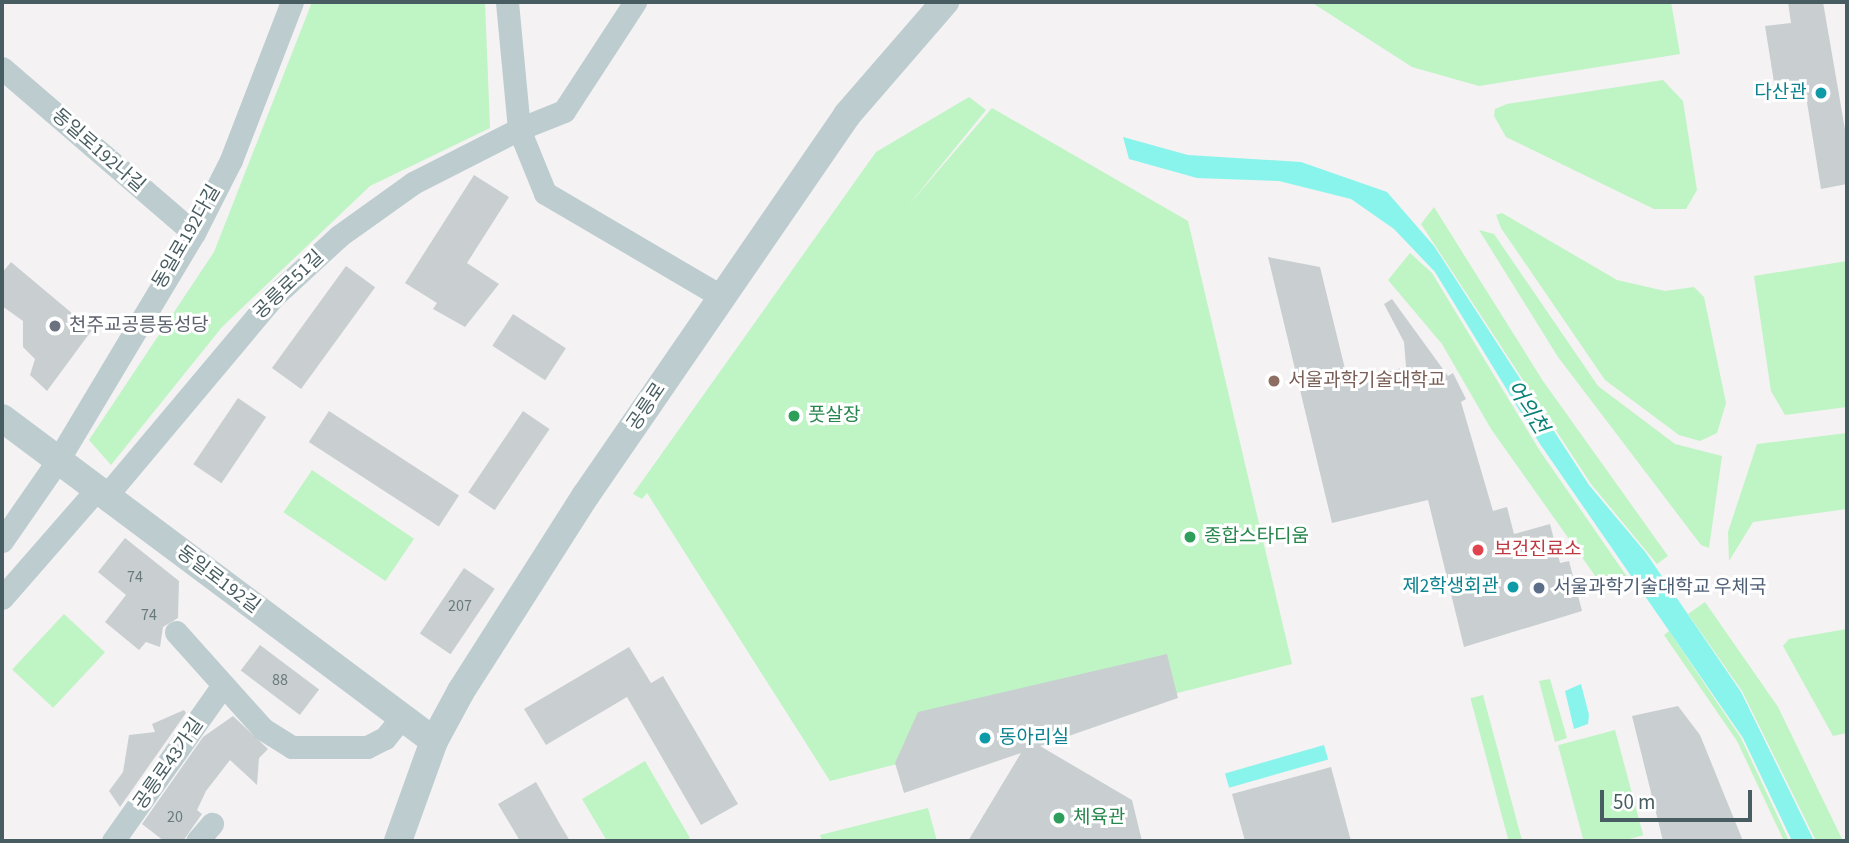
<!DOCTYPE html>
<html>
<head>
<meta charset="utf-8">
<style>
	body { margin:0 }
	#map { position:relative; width:1849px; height:843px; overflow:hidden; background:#f4f2f3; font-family:"Source Sans 3","Noto Sans KR",sans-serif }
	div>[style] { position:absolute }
	.green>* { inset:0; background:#bff4c4; transform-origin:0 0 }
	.water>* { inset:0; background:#89f4eb; transform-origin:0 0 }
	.building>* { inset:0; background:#c9cfd1; transform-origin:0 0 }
	.minor>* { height:23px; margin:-11.5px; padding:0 11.5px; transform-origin:11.5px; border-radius:11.5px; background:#bccccf }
	.tertiary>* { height:28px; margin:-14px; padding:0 14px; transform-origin:14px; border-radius:14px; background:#bccccf }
	.dots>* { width:19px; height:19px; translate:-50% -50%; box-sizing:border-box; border:4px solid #fff; border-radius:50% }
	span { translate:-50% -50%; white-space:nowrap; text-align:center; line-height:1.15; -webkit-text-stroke:6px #fff; paint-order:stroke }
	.number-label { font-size:16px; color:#687a7d }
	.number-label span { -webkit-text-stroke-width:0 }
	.culture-label { font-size:19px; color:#0d838f }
	.right { translate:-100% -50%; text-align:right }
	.left { translate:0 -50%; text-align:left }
	.street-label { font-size:19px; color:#485d61 }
	.worship-label { font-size:19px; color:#5b616d }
	.education-label { font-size:19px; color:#785e54 }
	.leisure-label { font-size:19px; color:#27864d }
	.health-label { font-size:19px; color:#be3a42 }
	.service-label { font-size:19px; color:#4e5e75 }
	.water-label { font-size:21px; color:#078076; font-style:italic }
	.frame { position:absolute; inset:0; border:4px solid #485d61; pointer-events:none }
	.scale { position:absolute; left:1600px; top:790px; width:152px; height:32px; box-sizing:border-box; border:4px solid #485d61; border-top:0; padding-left:9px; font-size:21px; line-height:24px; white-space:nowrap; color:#485d61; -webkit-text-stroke:5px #fff; paint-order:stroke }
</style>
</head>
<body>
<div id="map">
	<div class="green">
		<div style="clip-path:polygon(312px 2px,485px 2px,490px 128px,370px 186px,222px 327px,111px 465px,89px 440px,214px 252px)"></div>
		<div style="clip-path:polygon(1311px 2px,1671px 2px,1680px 54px,1479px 86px,1412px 67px)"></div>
		<div style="clip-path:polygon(1663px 80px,1683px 101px,1697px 190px,1686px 209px,1654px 209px,1506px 137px,1494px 116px,1495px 109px,1507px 104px)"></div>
		<div style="clip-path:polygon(969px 97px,986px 110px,907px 207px,992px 108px,1188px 221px,1292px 664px,830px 781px,647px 493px,642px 499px,633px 494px,876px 152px)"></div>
		<div style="clip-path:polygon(1434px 207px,1543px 381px,1668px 556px,1657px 564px,1591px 484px,1421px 224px)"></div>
		<div style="clip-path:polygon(1502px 213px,1617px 280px,1665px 291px,1694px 287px,1704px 297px,1726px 403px,1717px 433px,1700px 441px,1679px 435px,1605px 380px,1501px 228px,1496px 215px)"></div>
		<div style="clip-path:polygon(1479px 230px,1494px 234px,1598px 386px,1675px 444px,1722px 456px,1709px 548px,1701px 545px,1558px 357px)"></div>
		<div style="clip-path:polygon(1410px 253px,1432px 273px,1540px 451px,1630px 581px,1608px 594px,1491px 429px,1442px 344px,1388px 280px)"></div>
		<div style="clip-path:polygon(1847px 261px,1847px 407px,1785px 415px,1771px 391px,1754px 276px)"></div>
		<div style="clip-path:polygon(1847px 433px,1847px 509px,1753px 522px,1729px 561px,1728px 532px,1757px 444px)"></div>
		<div style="left:312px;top:470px;width:123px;height:51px;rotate:34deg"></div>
		<div style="clip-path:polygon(1705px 602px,1778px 707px,1843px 841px,1816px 841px,1742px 691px,1688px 614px)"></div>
		<div style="left:64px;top:614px;width:56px;height:76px;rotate:43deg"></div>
		<div style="clip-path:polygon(1847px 629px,1847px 733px,1833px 736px,1783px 646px,1789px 639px)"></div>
		<div style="clip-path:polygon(1669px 631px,1741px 738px,1789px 841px,1784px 841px,1737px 741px,1664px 635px)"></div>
		<div style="clip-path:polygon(1550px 679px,1567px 738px,1555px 742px,1539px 681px)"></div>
		<div style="left:1483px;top:695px;width:151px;height:13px;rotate:75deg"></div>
		<div style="left:1615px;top:730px;width:109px;height:59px;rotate:75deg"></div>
		<div style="clip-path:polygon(645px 761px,690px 838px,685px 841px,607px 841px,582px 799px)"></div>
		<div style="clip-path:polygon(928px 808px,937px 841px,822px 841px,820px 835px)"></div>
	</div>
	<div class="water">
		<div style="clip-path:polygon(1123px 137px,1188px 155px,1301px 162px,1387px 192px,1434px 246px,1589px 485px,1646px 553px,1741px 692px,1814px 841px,1792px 841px,1743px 738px,1540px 444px,1435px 272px,1394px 229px,1351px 199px,1279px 181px,1197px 178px,1129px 159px)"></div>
		<div style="clip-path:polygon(1581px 684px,1589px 715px,1588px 724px,1574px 729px,1565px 691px)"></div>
		<div style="left:1324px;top:745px;width:15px;height:103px;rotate:74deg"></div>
	</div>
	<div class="building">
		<div style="clip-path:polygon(1788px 2px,1823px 2px,1847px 141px,1847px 184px,1821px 189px,1805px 90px,1776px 95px,1765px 26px,1791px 23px)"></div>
		<div style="clip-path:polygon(474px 175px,509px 197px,467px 263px,499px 284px,465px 327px,433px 309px,437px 303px,405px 283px)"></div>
		<div style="clip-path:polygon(1268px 257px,1320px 267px,1348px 381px,1406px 367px,1404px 342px,1384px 304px,1392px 299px,1448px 376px,1453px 373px,1466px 399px,1461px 402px,1493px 511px,1507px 507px,1514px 534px,1550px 524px,1560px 563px,1569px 561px,1582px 611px,1464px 647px,1428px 500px,1332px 523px)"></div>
		<div style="clip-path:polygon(11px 262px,92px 330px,47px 391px,30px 375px,35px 359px,23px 347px,23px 321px,2px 306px,2px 273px)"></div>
		<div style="left:346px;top:266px;width:36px;height:126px;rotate:36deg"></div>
		<div style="left:513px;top:314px;width:63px;height:38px;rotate:33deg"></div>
		<div style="left:238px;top:398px;width:34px;height:80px;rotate:34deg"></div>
		<div style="left:329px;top:411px;width:155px;height:37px;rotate:33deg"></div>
		<div style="left:523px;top:411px;width:32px;height:98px;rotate:34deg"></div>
		<div style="clip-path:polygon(125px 538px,179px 581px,178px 618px,163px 627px,160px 647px,146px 642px,139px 650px,105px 622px,126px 595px,98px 572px)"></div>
		<div style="left:464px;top:568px;width:37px;height:79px;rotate:34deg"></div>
		<div style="left:260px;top:645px;width:74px;height:32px;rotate:37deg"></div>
		<div style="clip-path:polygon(629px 647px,651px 683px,663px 676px,738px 804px,701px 825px,627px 697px,546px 745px,524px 709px)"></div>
		<div style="clip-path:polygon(1167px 654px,1178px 698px,1040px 746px,1132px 800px,1142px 841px,968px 841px,1021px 753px,904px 793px,895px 763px,918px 712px)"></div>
		<div style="clip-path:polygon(1678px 706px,1700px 735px,1743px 841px,1663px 841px,1632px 716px)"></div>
		<div style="clip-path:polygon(184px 710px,186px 713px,120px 807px,109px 791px,123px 772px,129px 735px,155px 732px,152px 724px)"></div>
		<div style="clip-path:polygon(233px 716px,268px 749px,259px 758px,257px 785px,230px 760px,206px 791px,197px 810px,202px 814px,183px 841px,164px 841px,142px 824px,203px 737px)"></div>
		<div style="clip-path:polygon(1331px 767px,1351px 841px,1245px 841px,1232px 794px)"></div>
		<div style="clip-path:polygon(536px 782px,561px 826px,570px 841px,520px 841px,498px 804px)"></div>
	</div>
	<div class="minor">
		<div style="left:635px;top:2px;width:130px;rotate:123.1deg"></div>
		<div style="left:564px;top:111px;width:48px;rotate:158.2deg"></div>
		<div style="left:519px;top:129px;width:69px;rotate:67.9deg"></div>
		<div style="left:545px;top:193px;width:205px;rotate:30.4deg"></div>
		<div style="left:2px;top:68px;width:253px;rotate:40.7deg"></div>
		<div style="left:106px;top:496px;width:260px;rotate:-50deg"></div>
		<div style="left:273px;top:297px;width:90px;rotate:-42.7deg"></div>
		<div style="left:339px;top:236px;width:91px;rotate:-35.6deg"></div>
		<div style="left:413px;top:183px;width:119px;rotate:-27deg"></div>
		<div style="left:519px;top:129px;width:128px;rotate:-95.4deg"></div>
		<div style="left:2px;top:541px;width:98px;rotate:-55.3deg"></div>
		<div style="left:58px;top:460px;width:265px;rotate:-59.1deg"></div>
		<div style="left:194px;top:233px;width:82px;rotate:-63.1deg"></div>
		<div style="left:231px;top:160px;width:169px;rotate:-68.9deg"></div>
		<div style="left:2px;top:598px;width:145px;rotate:-48.9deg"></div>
		<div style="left:176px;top:632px;width:130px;rotate:48.1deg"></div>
		<div style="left:263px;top:729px;width:34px;rotate:32deg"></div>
		<div style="left:292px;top:747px;width:75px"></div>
		<div style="left:367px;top:747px;width:20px;rotate:-27deg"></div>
		<div style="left:385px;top:738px;width:27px;rotate:-51deg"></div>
		<div style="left:113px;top:841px;width:191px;rotate:-54.8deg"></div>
		<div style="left:197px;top:841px;width:23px;rotate:-49deg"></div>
	</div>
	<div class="tertiary">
		<div style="left:2px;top:418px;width:539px;rotate:36.78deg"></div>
		<div style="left:398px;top:841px;width:106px;rotate:-70.2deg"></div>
		<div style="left:434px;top:741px;width:57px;rotate:-61.6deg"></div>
		<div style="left:461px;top:691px;width:232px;rotate:-57.5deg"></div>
		<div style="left:586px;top:495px;width:461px;rotate:-55.5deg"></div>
		<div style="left:847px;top:115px;width:150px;rotate:-49.1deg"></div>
	</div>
	<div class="dots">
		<div style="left:1821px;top:93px;background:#0f9aa8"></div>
		<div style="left:55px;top:326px;background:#6b7280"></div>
		<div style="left:1274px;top:381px;background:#8d6e63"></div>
		<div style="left:794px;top:416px;background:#2e9e5b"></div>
		<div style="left:1190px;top:537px;background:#2e9e5b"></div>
		<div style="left:1478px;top:550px;background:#e0444e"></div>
		<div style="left:1513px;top:587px;background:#0f9aa8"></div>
		<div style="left:1539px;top:588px;background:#5c6f8a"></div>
		<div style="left:985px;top:738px;background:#0f9aa8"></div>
		<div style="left:1059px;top:818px;background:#2e9e5b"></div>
	</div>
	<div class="number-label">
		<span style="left:135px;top:577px">74</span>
		<span style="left:460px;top:606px">207</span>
		<span style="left:149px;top:615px">74</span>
		<span style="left:280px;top:680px">88</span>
		<span style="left:175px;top:817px">20</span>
	</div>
	<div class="culture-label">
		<span class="right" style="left:1807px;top:93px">다산관</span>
		<span class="right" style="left:1499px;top:587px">제2학생회관</span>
		<span class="left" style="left:999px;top:738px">동아리실</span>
	</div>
	<div class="street-label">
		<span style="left:98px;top:151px;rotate:41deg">동일로192나길</span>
		<span style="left:187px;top:237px;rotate:-60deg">동일로192다길</span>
		<span style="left:289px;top:285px;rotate:-44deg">공릉로51길</span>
		<span style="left:647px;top:407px;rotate:-56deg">공릉로</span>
		<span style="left:218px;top:580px;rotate:37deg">동일로192길</span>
		<span style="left:169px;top:764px;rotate:-55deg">공릉로43가길</span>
	</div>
	<div class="worship-label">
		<span class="left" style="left:69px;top:326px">천주교공릉동성당</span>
	</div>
	<div class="education-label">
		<span class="left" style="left:1288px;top:381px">서울과학기술대학교</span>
	</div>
	<div class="leisure-label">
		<span class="left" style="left:808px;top:416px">풋살장</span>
		<span class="left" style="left:1204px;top:537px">종합스타디움</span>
		<span class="left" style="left:1073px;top:818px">체육관</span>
	</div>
	<div class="health-label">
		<span class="left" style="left:1494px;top:550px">보건진료소</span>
	</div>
	<div class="service-label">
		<span class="left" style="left:1553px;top:588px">서울과학기술대학교 우체국</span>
	</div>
	<div class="water-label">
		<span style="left:1528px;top:407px;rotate:58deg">어의천</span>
	</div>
	<div class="frame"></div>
	<div class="scale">50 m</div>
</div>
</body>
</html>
